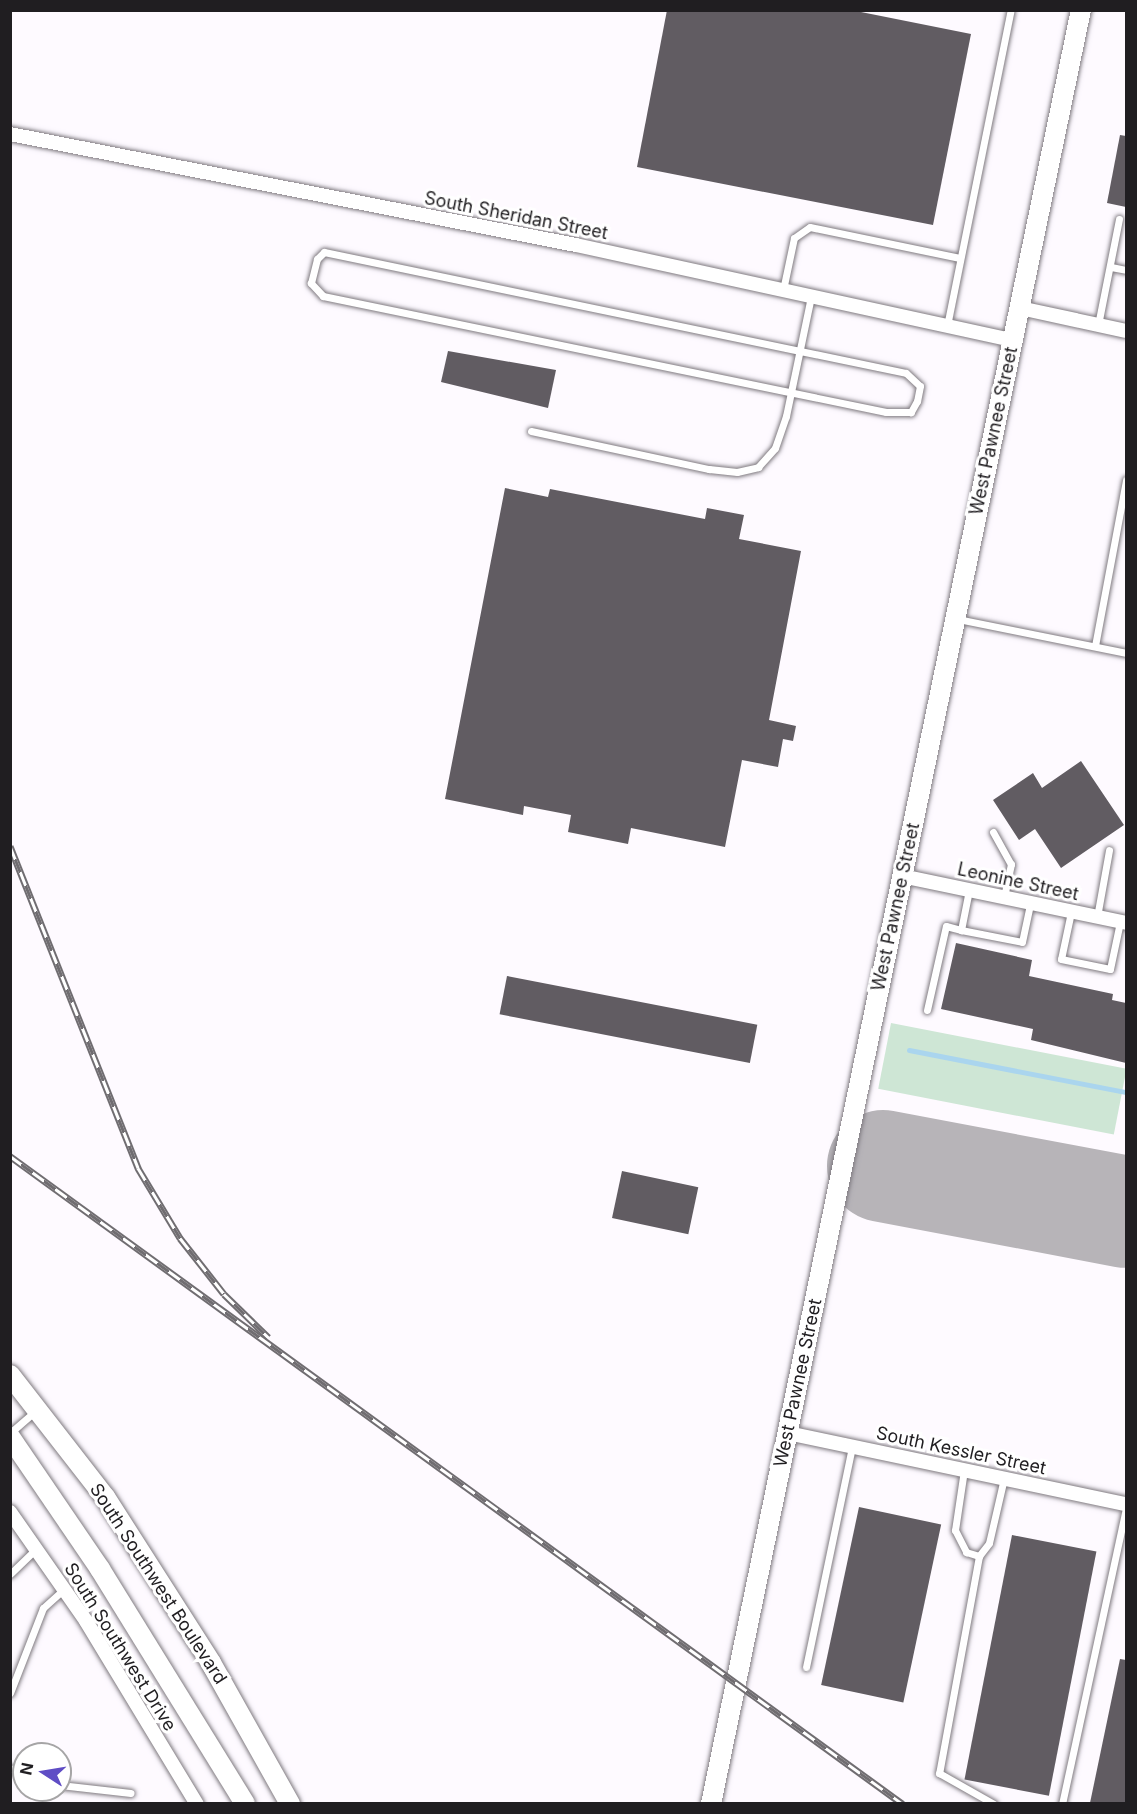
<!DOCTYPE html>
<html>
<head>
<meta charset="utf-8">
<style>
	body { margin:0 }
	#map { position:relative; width:1137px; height:1814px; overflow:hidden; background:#fefaff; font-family:Inter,sans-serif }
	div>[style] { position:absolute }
	.green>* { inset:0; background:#cee6d5; transform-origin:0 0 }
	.stream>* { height:5px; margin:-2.5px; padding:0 2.5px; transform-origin:2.5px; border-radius:2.5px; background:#aad5ee }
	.runway>* { height:112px; margin:-56px; padding:0 56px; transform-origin:56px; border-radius:56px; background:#b7b4b8 }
	.building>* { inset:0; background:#615c62; transform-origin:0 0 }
	.roads { filter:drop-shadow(0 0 2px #7f7a80) drop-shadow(0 0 2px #7f7a80) }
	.lane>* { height:7px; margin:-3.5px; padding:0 3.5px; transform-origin:3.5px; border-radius:3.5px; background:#fff }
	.street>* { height:14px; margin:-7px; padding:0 7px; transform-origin:7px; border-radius:7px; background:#fff }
	.secondary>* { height:20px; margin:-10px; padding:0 10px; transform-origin:10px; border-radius:10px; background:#fff }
	.rail>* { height:7px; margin-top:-3.5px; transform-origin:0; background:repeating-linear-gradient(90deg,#fff 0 14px,#706d71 0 28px); box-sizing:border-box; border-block:2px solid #706d71 }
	span { translate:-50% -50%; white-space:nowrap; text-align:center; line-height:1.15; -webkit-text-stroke:6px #fff; paint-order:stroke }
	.street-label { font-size:18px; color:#201e21 }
	.frame { position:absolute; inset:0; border:12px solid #201e21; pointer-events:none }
	.north { position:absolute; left:12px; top:1742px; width:60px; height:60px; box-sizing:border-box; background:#fff; border:2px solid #a6a5a6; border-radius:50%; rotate:282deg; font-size:16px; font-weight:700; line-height:24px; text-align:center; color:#201e21 }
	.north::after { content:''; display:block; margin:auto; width:21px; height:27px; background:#5f4dc5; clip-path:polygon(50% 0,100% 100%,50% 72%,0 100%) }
</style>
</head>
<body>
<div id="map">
	<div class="green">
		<div style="left:891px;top:1023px;width:240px;height:67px;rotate:11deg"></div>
	</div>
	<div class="stream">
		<div style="left:909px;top:1050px;width:221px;rotate:11deg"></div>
	</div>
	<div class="runway">
		<div style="left:883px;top:1166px;width:247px;rotate:10.7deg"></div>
	</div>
	<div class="building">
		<div style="clip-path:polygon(667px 10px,851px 10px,971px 34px,933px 225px,637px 167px)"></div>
		<div style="clip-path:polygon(1120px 135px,1126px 136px,1126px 207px,1107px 203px)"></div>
		<div style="clip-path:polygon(448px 351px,556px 370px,548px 408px,441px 382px)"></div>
		<div style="clip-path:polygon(505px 488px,548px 497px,550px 489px,705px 519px,707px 508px,744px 515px,739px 539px,801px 551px,769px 720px,796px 726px,793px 741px,783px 739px,778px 767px,742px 760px,725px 847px,631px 828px,628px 844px,568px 832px,571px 815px,524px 806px,523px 815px,445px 799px)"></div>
		<div style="clip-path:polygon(1081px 761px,1124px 825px,1061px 868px,1035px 829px,1019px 840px,993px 800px,1033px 773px,1042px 788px)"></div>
		<div style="clip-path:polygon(956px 943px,1032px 960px,1029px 976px,1113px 994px,1112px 1000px,1126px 1003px,1126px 1063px,1031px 1040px,1033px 1029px,941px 1009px)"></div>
		<div style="left:507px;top:976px;width:255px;height:39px;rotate:11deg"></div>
		<div style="left:622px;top:1171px;width:78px;height:48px;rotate:12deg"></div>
		<div style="left:859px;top:1507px;width:84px;height:182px;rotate:12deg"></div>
		<div style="left:1012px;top:1535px;width:86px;height:249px;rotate:11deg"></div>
		<div style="clip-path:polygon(1120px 1659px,1126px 1660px,1126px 1803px,1090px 1803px)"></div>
	</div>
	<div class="roads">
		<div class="lane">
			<div style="left:324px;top:252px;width:594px;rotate:11.74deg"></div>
			<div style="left:906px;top:373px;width:19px;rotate:43deg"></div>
			<div style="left:920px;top:386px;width:15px;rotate:101deg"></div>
			<div style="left:917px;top:401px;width:13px;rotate:119deg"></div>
			<div style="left:911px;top:412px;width:25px;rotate:180deg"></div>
			<div style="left:886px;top:412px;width:575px;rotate:-168.36deg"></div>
			<div style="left:323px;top:296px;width:18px;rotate:-133deg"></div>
			<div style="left:311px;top:283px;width:25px;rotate:-76deg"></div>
			<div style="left:317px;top:259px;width:10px;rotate:-45deg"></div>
			<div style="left:1111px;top:267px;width:15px;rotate:11deg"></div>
			<div style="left:783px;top:290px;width:53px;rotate:-78.1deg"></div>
			<div style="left:794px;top:238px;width:19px;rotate:-35deg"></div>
			<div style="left:810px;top:227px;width:153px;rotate:11.7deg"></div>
			<div style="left:1098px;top:325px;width:108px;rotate:-78.8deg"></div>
			<div style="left:947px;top:326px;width:322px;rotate:-78.6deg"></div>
			<div style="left:531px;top:431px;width:182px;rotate:12.1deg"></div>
			<div style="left:709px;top:469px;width:28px;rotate:6deg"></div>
			<div style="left:737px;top:472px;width:22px;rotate:-13deg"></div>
			<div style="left:758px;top:467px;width:25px;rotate:-48deg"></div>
			<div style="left:775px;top:448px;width:34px;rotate:-71deg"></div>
			<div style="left:786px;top:416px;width:123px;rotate:-78.2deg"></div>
			<div style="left:958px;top:619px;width:171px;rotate:11.4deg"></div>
			<div style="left:1095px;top:646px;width:169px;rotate:-79.4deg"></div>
			<div style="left:993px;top:832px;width:37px;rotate:61deg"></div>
			<div style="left:1011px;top:864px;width:35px;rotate:102deg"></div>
			<div style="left:969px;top:890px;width:41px;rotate:101.3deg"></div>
			<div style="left:961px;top:930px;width:62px;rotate:11.1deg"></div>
			<div style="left:1022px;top:942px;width:40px;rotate:-78deg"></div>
			<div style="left:1071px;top:912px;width:48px;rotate:102deg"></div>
			<div style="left:1061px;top:959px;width:50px;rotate:11.5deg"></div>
			<div style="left:1110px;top:969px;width:48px;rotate:-78deg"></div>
			<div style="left:1097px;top:917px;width:68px;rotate:-79.8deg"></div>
			<div style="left:927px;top:1010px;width:86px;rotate:-77.3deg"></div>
			<div style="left:946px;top:926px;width:16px;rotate:15deg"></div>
			<div style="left:10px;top:1433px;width:33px;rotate:-41deg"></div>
			<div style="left:964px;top:1470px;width:61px;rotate:98.5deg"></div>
			<div style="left:955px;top:1530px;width:25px;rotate:63deg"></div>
			<div style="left:966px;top:1552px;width:14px;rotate:17deg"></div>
			<div style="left:979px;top:1556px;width:16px;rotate:-52deg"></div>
			<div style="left:989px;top:1543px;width:67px;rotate:-77deg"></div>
			<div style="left:979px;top:1556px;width:221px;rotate:100.4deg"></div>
			<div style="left:939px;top:1773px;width:63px;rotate:29.4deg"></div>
			<div style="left:10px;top:1574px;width:36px;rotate:-44deg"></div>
			<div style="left:806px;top:1667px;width:226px;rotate:-78.2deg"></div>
			<div style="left:10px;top:1693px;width:91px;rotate:-68.8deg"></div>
			<div style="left:43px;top:1608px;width:28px;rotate:-42deg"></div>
			<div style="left:10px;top:1768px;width:16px;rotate:27deg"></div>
			<div style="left:60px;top:1785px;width:71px;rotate:6.4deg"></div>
			<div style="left:1062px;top:1804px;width:302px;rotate:-77.8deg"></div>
		</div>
		<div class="street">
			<div style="left:10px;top:134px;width:577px;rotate:11.1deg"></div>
			<div style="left:576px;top:245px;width:447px;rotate:12.3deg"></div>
			<div style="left:1020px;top:308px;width:108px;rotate:12.2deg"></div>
			<div style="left:902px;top:876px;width:229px;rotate:11.8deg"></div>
			<div style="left:788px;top:1433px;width:345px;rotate:11.9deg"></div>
			<div style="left:10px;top:1512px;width:133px;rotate:55.1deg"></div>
			<div style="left:86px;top:1621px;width:214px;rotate:58.8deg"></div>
		</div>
		<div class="secondary">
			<div style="left:10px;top:1375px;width:155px;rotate:52.1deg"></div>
			<div style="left:105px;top:1497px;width:197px;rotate:57.4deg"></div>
			<div style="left:211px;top:1663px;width:162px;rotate:60.7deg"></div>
			<div style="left:10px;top:1437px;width:160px;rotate:55.7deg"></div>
			<div style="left:100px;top:1569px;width:276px;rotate:58.3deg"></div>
			<div style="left:711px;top:1804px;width:1832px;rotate:-78.35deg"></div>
		</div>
	</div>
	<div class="rail">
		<div style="left:10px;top:846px;width:347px;rotate:68.3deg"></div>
		<div style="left:138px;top:1168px;width:82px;rotate:59deg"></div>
		<div style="left:180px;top:1238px;width:71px;rotate:51.8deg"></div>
		<div style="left:224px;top:1294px;width:62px;rotate:44.3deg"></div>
		<div style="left:10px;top:1156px;width:1103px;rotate:35.97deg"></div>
	</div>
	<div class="street-label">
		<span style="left:516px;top:216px;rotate:11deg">South Sheridan Street</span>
		<span style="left:994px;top:431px;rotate:-78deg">West Pawnee Street</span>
		<span style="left:1018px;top:882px;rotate:12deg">Leonine Street</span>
		<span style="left:896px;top:907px;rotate:-78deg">West Pawnee Street</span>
		<span style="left:798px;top:1383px;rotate:-78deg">West Pawnee Street</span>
		<span style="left:961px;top:1451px;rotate:12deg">South Kessler Street</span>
		<span style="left:158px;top:1584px;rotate:57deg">South Southwest Boulevard</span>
		<span style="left:120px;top:1647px;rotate:58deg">South Southwest Drive</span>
	</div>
	<div class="frame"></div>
	<div class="north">N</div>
</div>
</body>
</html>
